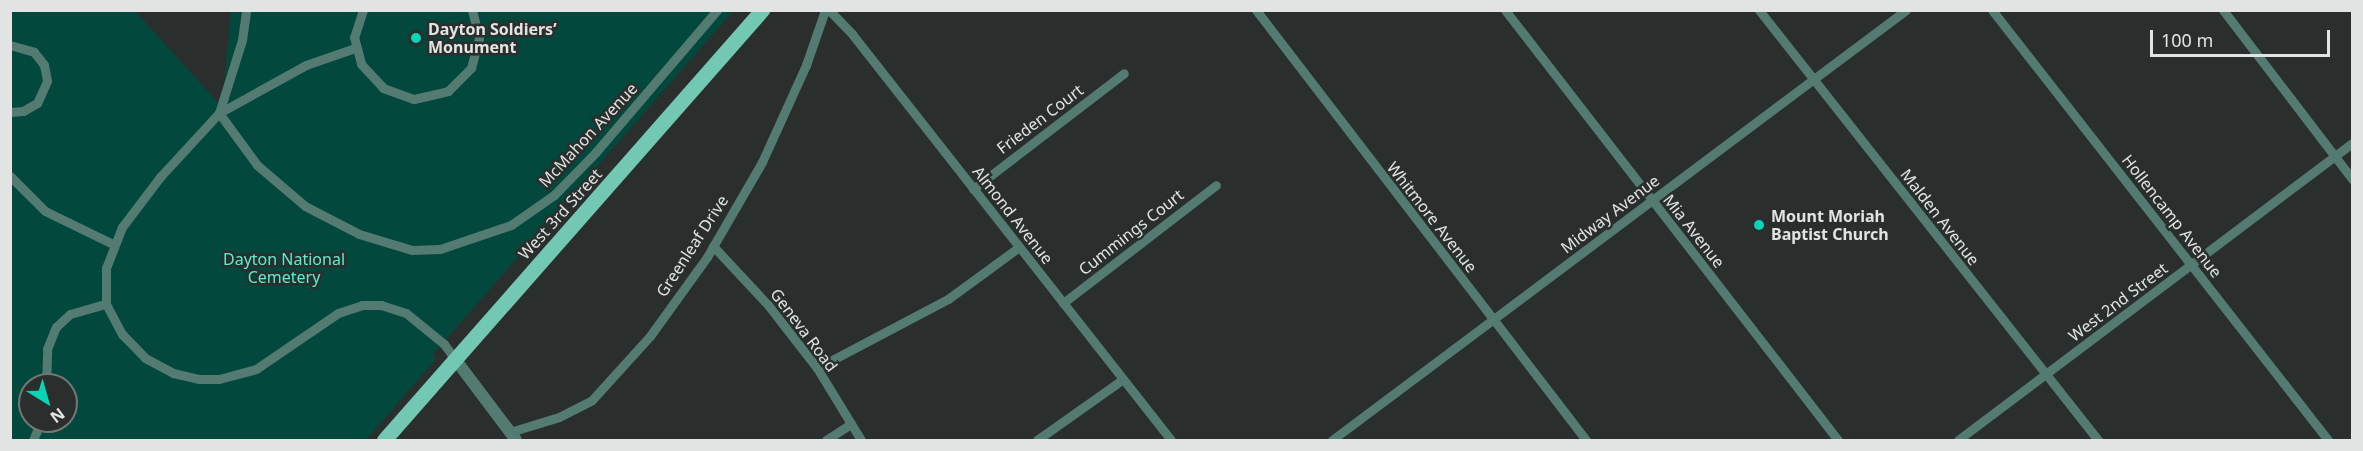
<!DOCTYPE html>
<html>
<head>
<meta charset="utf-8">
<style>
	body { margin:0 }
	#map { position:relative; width:2363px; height:451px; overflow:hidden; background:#2a2f2e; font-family:"Noto Sans",sans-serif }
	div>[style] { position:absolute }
	.green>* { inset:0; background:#03483d }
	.minor>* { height:9px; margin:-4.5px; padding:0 4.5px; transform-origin:4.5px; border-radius:4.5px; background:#547b71 }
	.tertiary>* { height:12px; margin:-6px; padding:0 6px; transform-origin:6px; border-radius:6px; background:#547b71 }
	.primary>* { height:15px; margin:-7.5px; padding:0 7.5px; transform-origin:7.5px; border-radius:7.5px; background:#73c8b4 }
	.dots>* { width:16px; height:16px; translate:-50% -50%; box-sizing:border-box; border:3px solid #2a2f2e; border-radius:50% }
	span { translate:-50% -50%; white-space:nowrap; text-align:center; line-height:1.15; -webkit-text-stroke:5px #2a2f2e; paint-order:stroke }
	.poi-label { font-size:16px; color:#e1e4e3; font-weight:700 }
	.left { translate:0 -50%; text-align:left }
	.street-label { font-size:16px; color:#e1e4e3 }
	.park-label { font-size:16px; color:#59efd0 }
	.frame { position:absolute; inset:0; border:12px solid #e1e4e3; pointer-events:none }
	.north { position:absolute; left:18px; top:373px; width:60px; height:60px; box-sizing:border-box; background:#2a2f2e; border:2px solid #737776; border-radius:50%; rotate:143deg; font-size:16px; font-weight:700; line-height:24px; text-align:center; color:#e1e4e3 }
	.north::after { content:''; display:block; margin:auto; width:21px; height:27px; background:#08d5b5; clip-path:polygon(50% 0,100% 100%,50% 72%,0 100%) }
	.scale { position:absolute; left:2150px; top:30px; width:180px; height:27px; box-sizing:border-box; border:3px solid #e1e4e3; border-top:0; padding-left:8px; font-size:18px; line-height:21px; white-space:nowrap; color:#e1e4e3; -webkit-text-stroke:4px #2a2f2e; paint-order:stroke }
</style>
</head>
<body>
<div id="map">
	<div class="green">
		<div style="clip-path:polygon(evenodd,10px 11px,135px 11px,222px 107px,231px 11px,733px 11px,454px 330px,432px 355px,436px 359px,366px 440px,11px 440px,10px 11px,30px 385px,66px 385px,66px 421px,30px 421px,30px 385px)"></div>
	</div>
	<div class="minor">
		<div style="left:363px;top:10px;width:28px;rotate:108deg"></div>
		<div style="left:354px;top:37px;width:28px;rotate:75deg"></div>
		<div style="left:361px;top:64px;width:33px;rotate:47deg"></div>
		<div style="left:383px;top:88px;width:33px;rotate:20deg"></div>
		<div style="left:414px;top:99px;width:35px;rotate:-13deg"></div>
		<div style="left:448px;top:91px;width:33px;rotate:-45deg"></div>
		<div style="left:471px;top:68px;width:31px;rotate:-75deg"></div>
		<div style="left:479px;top:38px;width:29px;rotate:-104deg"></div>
		<div style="left:829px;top:10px;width:33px;rotate:46deg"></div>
		<div style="left:852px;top:34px;width:516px;rotate:51.84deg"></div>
		<div style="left:1256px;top:10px;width:542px;rotate:52.5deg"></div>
		<div style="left:1505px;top:10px;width:544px;rotate:52.25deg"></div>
		<div style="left:1759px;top:10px;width:548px;rotate:51.75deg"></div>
		<div style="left:1992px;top:10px;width:546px;rotate:52deg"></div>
		<div style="left:2223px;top:10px;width:213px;rotate:52.6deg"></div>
		<div style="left:10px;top:45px;width:25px;rotate:16deg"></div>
		<div style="left:34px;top:52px;width:16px;rotate:52deg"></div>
		<div style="left:44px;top:65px;width:16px;rotate:79deg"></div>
		<div style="left:47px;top:81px;width:24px;rotate:114deg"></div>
		<div style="left:37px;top:103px;width:16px;rotate:150deg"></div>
		<div style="left:23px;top:111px;width:13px;rotate:176deg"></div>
		<div style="left:355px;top:48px;width:52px;rotate:160.9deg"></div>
		<div style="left:306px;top:65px;width:99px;rotate:151.1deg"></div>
		<div style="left:219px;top:113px;width:87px;rotate:132.7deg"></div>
		<div style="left:160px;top:177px;width:63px;rotate:127.2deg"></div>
		<div style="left:122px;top:227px;width:44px;rotate:111.3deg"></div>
		<div style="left:106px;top:268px;width:36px;rotate:90deg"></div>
		<div style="left:106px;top:304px;width:34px;rotate:62deg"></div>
		<div style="left:122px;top:334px;width:33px;rotate:46deg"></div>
		<div style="left:145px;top:358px;width:32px;rotate:28deg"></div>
		<div style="left:173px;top:373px;width:27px;rotate:13deg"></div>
		<div style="left:199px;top:379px;width:20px"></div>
		<div style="left:219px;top:379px;width:38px;rotate:-15deg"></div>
		<div style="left:256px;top:369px;width:99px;rotate:-34.3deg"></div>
		<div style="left:338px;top:313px;width:25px;rotate:-18deg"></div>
		<div style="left:362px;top:305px;width:19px"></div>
		<div style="left:381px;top:305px;width:26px;rotate:18deg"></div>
		<div style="left:406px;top:313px;width:49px;rotate:39.2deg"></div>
		<div style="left:444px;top:344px;width:19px;rotate:54deg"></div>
		<div style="left:219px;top:113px;width:64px;rotate:53.8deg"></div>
		<div style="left:257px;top:165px;width:63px;rotate:40.5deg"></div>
		<div style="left:305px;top:206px;width:61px;rotate:27.4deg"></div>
		<div style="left:359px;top:234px;width:55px;rotate:16.8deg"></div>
		<div style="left:412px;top:250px;width:28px;rotate:-2deg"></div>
		<div style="left:440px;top:249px;width:75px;rotate:-18.7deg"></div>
		<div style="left:511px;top:225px;width:52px;rotate:-34.9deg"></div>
		<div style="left:554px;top:195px;width:59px;rotate:-45.7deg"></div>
		<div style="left:595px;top:153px;width:188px;rotate:-49.5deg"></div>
		<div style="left:219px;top:113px;width:77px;rotate:-72.5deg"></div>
		<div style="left:242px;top:40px;width:30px;rotate:-82deg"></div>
		<div style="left:10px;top:176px;width:49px;rotate:45deg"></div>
		<div style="left:45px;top:211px;width:76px;rotate:25.9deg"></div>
		<div style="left:973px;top:189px;width:190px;rotate:-37.5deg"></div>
		<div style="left:713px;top:246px;width:81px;rotate:47deg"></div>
		<div style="left:768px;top:305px;width:80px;rotate:52.1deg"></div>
		<div style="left:817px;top:368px;width:84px;rotate:58.6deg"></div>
		<div style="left:1063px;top:303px;width:193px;rotate:-37.6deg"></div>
		<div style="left:817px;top:368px;width:148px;rotate:-27.8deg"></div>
		<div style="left:948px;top:299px;width:88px;rotate:-36.2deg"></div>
		<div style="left:46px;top:385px;width:36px;rotate:-88deg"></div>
		<div style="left:47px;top:349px;width:24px;rotate:-68deg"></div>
		<div style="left:56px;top:327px;width:19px;rotate:-43deg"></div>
		<div style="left:70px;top:314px;width:37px;rotate:-16deg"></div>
		<div style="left:510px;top:432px;width:51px;rotate:-17deg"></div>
		<div style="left:559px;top:417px;width:37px;rotate:-27deg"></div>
		<div style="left:592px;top:400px;width:86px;rotate:-47.8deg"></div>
		<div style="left:650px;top:336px;width:97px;rotate:-54.2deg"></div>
		<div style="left:707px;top:257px;width:110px;rotate:-59.9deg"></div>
		<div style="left:762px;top:162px;width:107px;rotate:-65.6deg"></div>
		<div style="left:806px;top:65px;width:58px;rotate:-70.9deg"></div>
		<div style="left:33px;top:440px;width:21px;rotate:-67deg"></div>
		<div style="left:826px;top:440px;width:30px;rotate:-33deg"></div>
		<div style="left:1037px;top:440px;width:105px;rotate:-35.3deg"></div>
		<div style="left:1332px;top:440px;width:717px;rotate:-36.84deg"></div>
		<div style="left:1958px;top:440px;width:493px;rotate:-37deg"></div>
	</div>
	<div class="tertiary">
		<div style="left:455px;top:359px;width:101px;rotate:53deg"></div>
	</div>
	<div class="primary">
		<div style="left:384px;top:440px;width:573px;rotate:-48.68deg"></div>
	</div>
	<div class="dots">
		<div style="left:416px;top:38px;background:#08d5b5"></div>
		<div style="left:1759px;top:225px;background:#08d5b5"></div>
	</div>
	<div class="poi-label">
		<span class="left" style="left:428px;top:38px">Dayton Soldiers’<br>Monument</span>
		<span class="left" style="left:1771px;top:225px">Mount Moriah<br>Baptist Church</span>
	</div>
	<div class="street-label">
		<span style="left:1040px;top:119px;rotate:-37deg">Frieden Court</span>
		<span style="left:588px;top:135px;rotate:-47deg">McMahon Avenue</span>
		<span style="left:560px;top:214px;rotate:-48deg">West 3rd Street</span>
		<span style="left:1610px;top:214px;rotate:-37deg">Midway Avenue</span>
		<span style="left:1013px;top:215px;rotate:52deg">Almond Avenue</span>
		<span style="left:2172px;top:216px;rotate:52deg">Hollencamp Avenue</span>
		<span style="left:1432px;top:217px;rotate:52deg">Whitmore Avenue</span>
		<span style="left:1940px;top:217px;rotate:52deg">Malden Avenue</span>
		<span style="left:1694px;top:231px;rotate:52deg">Mia Avenue</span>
		<span style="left:1131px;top:232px;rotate:-38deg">Cummings Court</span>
		<span style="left:692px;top:246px;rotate:-57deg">Greenleaf Drive</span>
		<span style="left:2118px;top:302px;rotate:-37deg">West 2nd Street</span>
		<span style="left:804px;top:330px;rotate:53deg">Geneva Road</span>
	</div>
	<div class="park-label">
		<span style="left:284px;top:268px">Dayton National<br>Cemetery</span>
	</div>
	<div class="frame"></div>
	<div class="north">N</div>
	<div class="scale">100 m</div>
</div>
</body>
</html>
